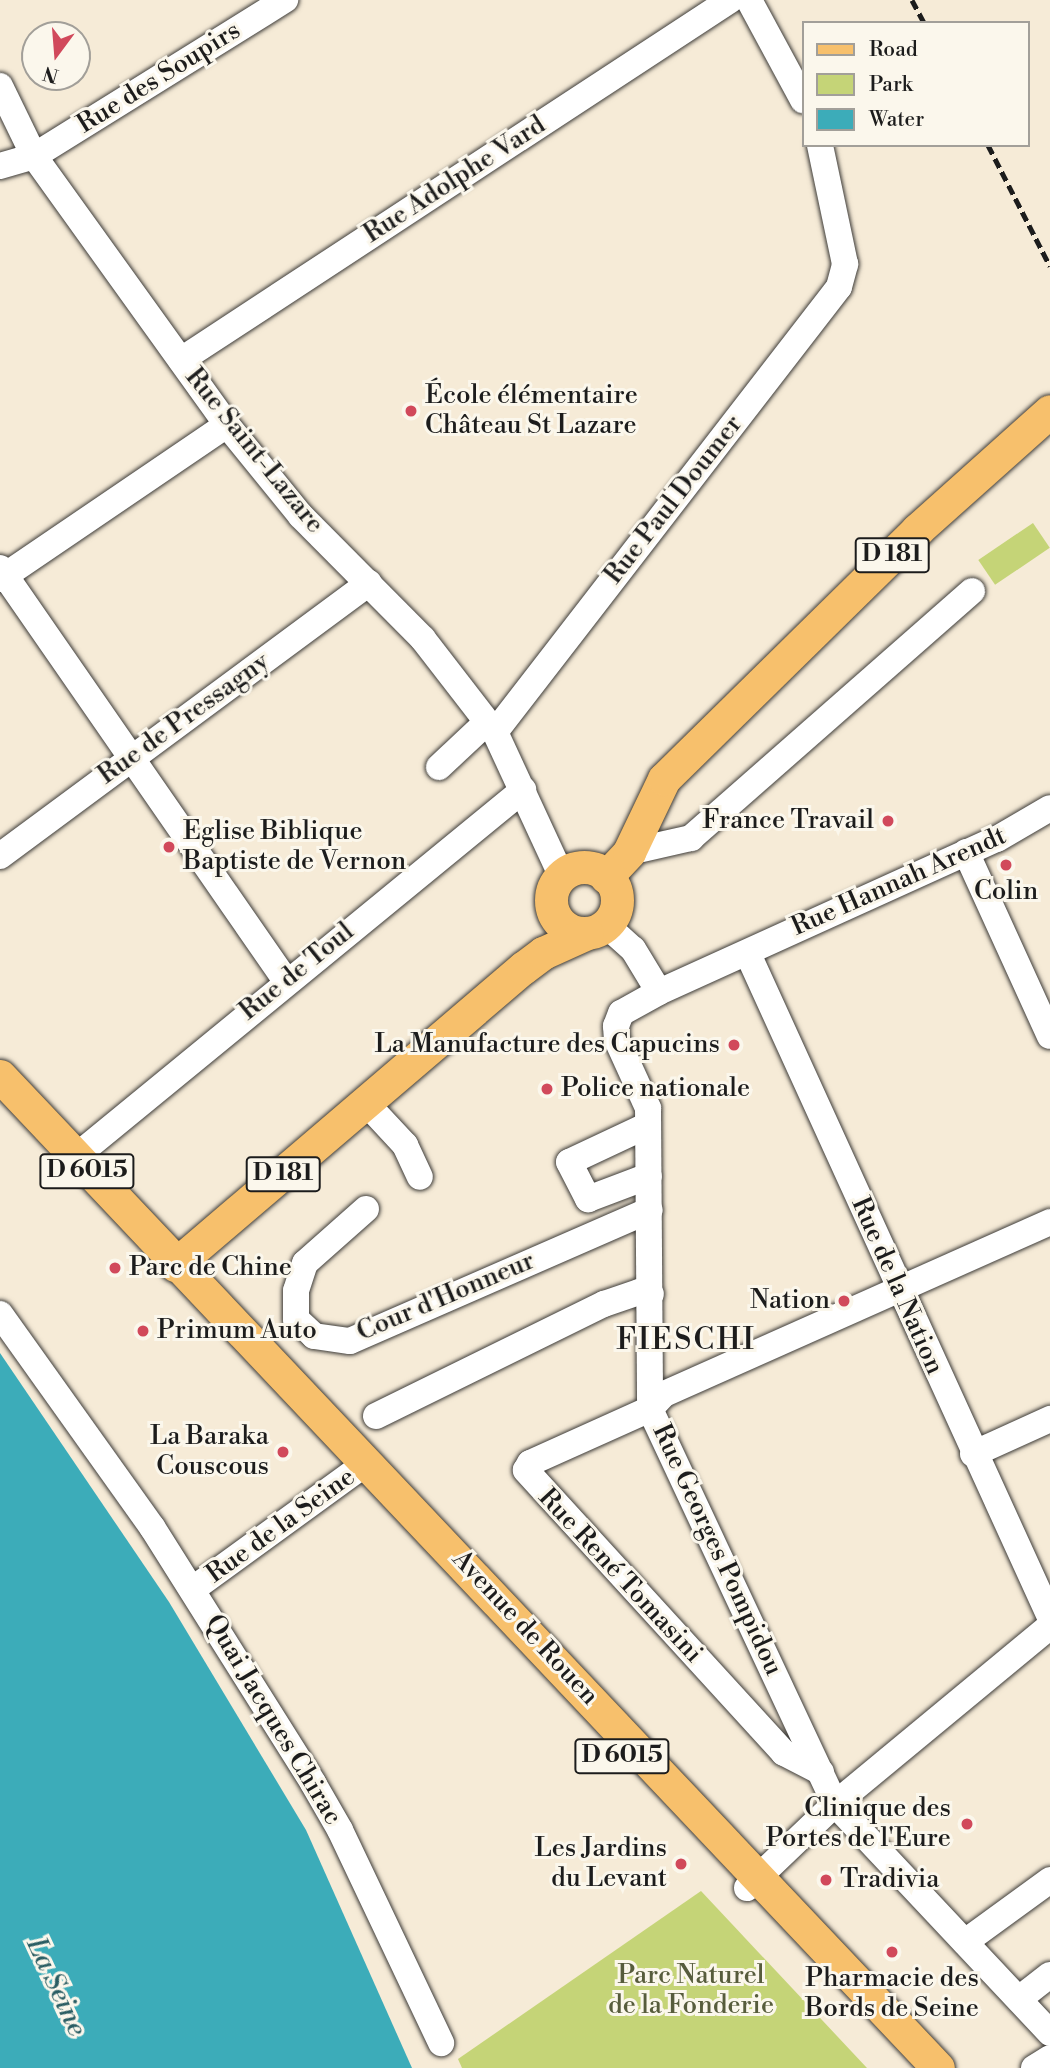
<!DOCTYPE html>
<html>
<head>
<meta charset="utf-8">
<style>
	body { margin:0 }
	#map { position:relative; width:1050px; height:2068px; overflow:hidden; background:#f6ebd7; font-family:"Libre Bodoni",serif }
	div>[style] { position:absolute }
	.green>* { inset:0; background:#c5d477; transform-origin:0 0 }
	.water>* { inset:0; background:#3cacb9 }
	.roads { filter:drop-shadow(0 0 2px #3d3b38) drop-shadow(0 0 2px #3d3b38) }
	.minor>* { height:26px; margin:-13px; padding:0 13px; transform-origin:13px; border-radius:13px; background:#fff }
	.major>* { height:33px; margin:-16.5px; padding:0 16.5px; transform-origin:16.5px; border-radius:16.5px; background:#f7c06c }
	.major>.ring { margin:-16.5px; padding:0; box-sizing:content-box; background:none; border:33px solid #f7c06c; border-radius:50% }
	.rail>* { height:5px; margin-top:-2.5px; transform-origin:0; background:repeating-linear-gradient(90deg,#1c1c1c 0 10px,transparent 0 15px) }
	.dots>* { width:19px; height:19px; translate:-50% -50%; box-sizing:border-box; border:4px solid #fbf7ec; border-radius:50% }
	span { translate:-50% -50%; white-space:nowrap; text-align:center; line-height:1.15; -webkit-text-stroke:6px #fbf7ec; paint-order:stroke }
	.shield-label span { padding:2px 5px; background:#fbf7ec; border:2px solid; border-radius:5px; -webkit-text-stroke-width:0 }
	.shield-label { font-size:24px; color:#1c1c1c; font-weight:700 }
	.street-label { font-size:26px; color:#1c1c1c }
	.poi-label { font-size:26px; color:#1c1c1c }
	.left { translate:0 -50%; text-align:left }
	.right { translate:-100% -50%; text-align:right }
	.park-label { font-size:26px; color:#575c3c }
	.water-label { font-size:28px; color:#2a5d63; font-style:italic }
	.quarter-label { font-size:30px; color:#1c1c1c; letter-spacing:2px }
	.legend { position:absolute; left:802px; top:21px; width:228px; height:126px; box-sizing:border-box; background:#fbf7ec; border:2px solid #a29f99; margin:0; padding:9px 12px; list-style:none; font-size:21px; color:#1c1c1c }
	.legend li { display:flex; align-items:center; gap:14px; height:35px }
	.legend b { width:35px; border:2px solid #a29f99 }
	.north { position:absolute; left:21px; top:21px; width:70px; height:70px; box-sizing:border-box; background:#fbf7ec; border:2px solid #a29f99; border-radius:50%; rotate:196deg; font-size:19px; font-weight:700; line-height:28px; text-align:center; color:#1c1c1c }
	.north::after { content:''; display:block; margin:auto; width:24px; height:32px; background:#d1495b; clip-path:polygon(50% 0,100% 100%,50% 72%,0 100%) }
</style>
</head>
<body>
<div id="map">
	<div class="green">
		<div style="left:1033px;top:523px;width:30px;height:66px;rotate:56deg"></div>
		<div style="clip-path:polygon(701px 1891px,867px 2068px,462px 2068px,458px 2059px)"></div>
	</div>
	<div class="water">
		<div style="clip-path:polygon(0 1353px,169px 1602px,306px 1830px,412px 2068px,0 2068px)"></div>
	</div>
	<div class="roads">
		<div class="minor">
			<div style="left:749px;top:0;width:114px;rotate:61.6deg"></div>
			<div style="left:0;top:86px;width:78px;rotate:64.1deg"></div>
			<div style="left:34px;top:156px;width:331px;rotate:54.3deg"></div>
			<div style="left:227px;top:425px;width:117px;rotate:50.9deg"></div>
			<div style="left:301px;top:516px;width:173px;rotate:45.2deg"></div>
			<div style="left:423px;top:639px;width:118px;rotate:52.3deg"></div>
			<div style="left:495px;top:732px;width:160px;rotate:65.2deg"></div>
			<div style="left:0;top:166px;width:35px;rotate:-16deg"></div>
			<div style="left:34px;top:156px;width:296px;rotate:-31.9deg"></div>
			<div style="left:181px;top:360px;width:657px;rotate:-33.25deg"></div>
			<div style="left:0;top:568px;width:502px;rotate:55.3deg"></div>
			<div style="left:0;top:579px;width:274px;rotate:-34.2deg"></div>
			<div style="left:495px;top:732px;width:562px;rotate:-52.29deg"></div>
			<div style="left:839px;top:287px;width:24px;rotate:-75deg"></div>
			<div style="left:845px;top:264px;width:122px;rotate:-101.9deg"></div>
			<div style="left:439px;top:767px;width:63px;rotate:-43.1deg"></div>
			<div style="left:629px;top:852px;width:64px;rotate:-12.7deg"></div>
			<div style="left:691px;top:838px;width:374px;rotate:-41.3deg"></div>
			<div style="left:966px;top:852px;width:202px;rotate:65.5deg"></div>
			<div style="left:0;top:856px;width:459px;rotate:-36.5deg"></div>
			<div style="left:606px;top:925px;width:36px;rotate:42deg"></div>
			<div style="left:633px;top:949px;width:50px;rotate:58.8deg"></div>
			<div style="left:659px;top:992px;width:371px;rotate:-24.4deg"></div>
			<div style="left:997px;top:839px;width:61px;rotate:-30.3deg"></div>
			<div style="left:748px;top:954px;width:729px;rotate:65.51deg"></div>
			<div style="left:659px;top:992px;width:43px;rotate:151.1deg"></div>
			<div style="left:621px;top:1013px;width:14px;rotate:111deg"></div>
			<div style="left:616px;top:1026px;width:14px;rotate:86deg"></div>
			<div style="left:617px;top:1040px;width:75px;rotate:65.5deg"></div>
			<div style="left:648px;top:1108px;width:301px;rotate:89.6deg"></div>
			<div style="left:650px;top:1409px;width:436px;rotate:64.9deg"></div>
			<div style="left:835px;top:1804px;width:314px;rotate:46.8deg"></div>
			<div style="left:365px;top:1102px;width:59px;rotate:47.1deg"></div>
			<div style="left:405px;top:1145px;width:35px;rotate:65deg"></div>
			<div style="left:648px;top:1125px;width:87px;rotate:154.9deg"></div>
			<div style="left:569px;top:1162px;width:42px;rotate:62.8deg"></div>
			<div style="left:588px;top:1199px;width:65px;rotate:-20.7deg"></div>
			<div style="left:74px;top:1158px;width:581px;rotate:-39.34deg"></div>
			<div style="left:366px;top:1209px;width:81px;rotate:138.5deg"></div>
			<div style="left:305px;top:1263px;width:29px;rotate:108deg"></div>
			<div style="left:296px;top:1291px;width:28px;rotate:90deg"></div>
			<div style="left:296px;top:1319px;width:25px;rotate:43deg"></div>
			<div style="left:314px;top:1336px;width:36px;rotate:8deg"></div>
			<div style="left:350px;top:1341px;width:327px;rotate:-23.6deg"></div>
			<div style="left:0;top:1314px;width:262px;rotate:54.5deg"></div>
			<div style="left:152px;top:1527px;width:302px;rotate:57.8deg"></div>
			<div style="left:313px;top:1783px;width:54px;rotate:60.1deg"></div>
			<div style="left:340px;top:1830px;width:236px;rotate:64.6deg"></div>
			<div style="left:376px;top:1416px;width:254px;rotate:-26.2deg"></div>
			<div style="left:604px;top:1304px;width:37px;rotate:-19deg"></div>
			<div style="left:639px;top:1292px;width:12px;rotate:9deg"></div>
			<div style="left:973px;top:1454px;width:85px;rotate:-24.4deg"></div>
			<div style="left:193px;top:1589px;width:216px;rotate:-36deg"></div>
			<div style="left:821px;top:1772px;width:42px;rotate:-152.8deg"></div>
			<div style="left:784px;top:1753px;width:383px;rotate:-132.4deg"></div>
			<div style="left:526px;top:1470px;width:8px;rotate:-60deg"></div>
			<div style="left:530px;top:1463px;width:132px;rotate:-24.2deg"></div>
			<div style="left:650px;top:1409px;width:21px;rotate:-47deg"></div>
			<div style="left:664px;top:1394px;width:423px;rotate:-24deg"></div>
			<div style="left:747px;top:1888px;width:122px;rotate:-43.7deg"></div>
			<div style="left:835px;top:1804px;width:279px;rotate:-39.6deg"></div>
			<div style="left:965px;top:1942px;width:105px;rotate:-36.1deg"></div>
			<div style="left:1019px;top:1999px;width:39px;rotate:-38deg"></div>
			<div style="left:1034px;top:2068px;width:19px;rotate:-32deg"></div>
		</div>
		<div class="major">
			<div class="ring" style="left:551px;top:867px;width:33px;height:33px"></div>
			<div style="left:606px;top:877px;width:34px;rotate:-47deg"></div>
			<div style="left:629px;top:852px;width:81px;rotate:-64.4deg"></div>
			<div style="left:664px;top:779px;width:355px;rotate:-44.5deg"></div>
			<div style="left:917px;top:530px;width:178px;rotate:-41.8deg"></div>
			<div style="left:0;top:1076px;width:1365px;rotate:46.6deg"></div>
			<div style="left:175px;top:1265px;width:458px;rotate:-40.5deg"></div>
			<div style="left:523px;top:968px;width:25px;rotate:-37deg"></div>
			<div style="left:543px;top:953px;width:48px;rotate:-24.4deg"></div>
		</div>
	</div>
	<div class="rail">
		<div style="left:912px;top:0;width:26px;rotate:62deg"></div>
		<div style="left:988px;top:145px;width:136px;rotate:62.9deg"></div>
	</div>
	<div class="dots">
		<div style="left:411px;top:411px;background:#d1495b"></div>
		<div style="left:888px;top:821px;background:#d1495b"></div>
		<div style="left:169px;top:847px;background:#d1495b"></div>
		<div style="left:1006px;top:865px;background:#d1495b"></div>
		<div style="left:734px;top:1045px;background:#d1495b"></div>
		<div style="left:547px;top:1089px;background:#d1495b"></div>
		<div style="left:115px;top:1268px;background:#d1495b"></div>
		<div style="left:844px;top:1301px;background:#d1495b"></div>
		<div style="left:143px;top:1331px;background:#d1495b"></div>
		<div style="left:283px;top:1452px;background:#d1495b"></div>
		<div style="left:967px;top:1824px;background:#d1495b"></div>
		<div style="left:681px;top:1864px;background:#d1495b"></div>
		<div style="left:826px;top:1880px;background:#d1495b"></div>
		<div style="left:892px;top:1952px;background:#d1495b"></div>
	</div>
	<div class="shield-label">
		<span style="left:892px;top:555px">D 181</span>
		<span style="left:87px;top:1171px">D 6015</span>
		<span style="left:283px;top:1174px">D 181</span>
		<span style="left:622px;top:1756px">D 6015</span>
	</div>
	<div class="street-label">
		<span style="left:159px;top:78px;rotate:-32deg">Rue des Soupirs</span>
		<span style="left:455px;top:180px;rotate:-33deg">Rue Adolphe Vard</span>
		<span style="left:254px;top:451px;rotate:51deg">Rue Saint-Lazare</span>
		<span style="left:674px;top:500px;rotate:-52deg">Rue Paul Doumer</span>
		<span style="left:184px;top:719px;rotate:-36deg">Rue de Pressagny</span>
		<span style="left:899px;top:882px;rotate:-24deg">Rue Hannah Arendt</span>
		<span style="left:297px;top:972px;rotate:-39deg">Rue de Toul</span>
		<span style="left:897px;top:1286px;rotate:66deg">Rue de la Nation</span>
		<span style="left:446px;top:1297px;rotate:-23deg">Cour d'Honneur</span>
		<span style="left:281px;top:1526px;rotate:-36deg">Rue de la Seine</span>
		<span style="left:717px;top:1550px;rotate:65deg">Rue Georges Pompidou</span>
		<span style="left:620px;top:1576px;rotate:47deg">Rue René Tomasini</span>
		<span style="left:525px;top:1628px;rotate:47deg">Avenue de Rouen</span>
		<span style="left:273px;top:1720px;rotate:59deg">Quai Jacques Chirac</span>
	</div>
	<div class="poi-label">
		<span class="left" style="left:425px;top:411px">École élémentaire<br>Château St Lazare</span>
		<span class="right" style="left:874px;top:821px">France Travail</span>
		<span class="left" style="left:183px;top:847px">Eglise Biblique<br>Baptiste de Vernon</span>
		<span style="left:1006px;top:892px">Colin</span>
		<span class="right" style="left:720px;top:1045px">La Manufacture des Capucins</span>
		<span class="left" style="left:561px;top:1089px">Police nationale</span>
		<span class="left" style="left:129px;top:1268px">Parc de Chine</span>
		<span class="right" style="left:830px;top:1301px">Nation</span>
		<span class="left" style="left:157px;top:1331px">Primum Auto</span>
		<span class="right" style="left:269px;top:1452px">La Baraka<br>Couscous</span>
		<span class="right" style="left:951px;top:1824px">Clinique des<br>Portes de l'Eure</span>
		<span class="right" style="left:667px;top:1864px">Les Jardins<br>du Levant</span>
		<span class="left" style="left:840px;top:1880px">Tradivia</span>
		<span style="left:892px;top:1994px">Pharmacie des<br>Bords de Seine</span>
	</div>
	<div class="park-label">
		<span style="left:691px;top:1991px">Parc Naturel<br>de la Fonderie</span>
	</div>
	<div class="water-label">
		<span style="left:56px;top:1987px;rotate:65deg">La Seine</span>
	</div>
	<div class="quarter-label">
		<span style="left:686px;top:1340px">FIESCHI</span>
	</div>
	<ul class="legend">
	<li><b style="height:9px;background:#f7c06c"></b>Road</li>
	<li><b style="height:19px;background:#c5d477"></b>Park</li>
	<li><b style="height:19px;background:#3cacb9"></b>Water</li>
	</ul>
	<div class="north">N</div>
</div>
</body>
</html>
